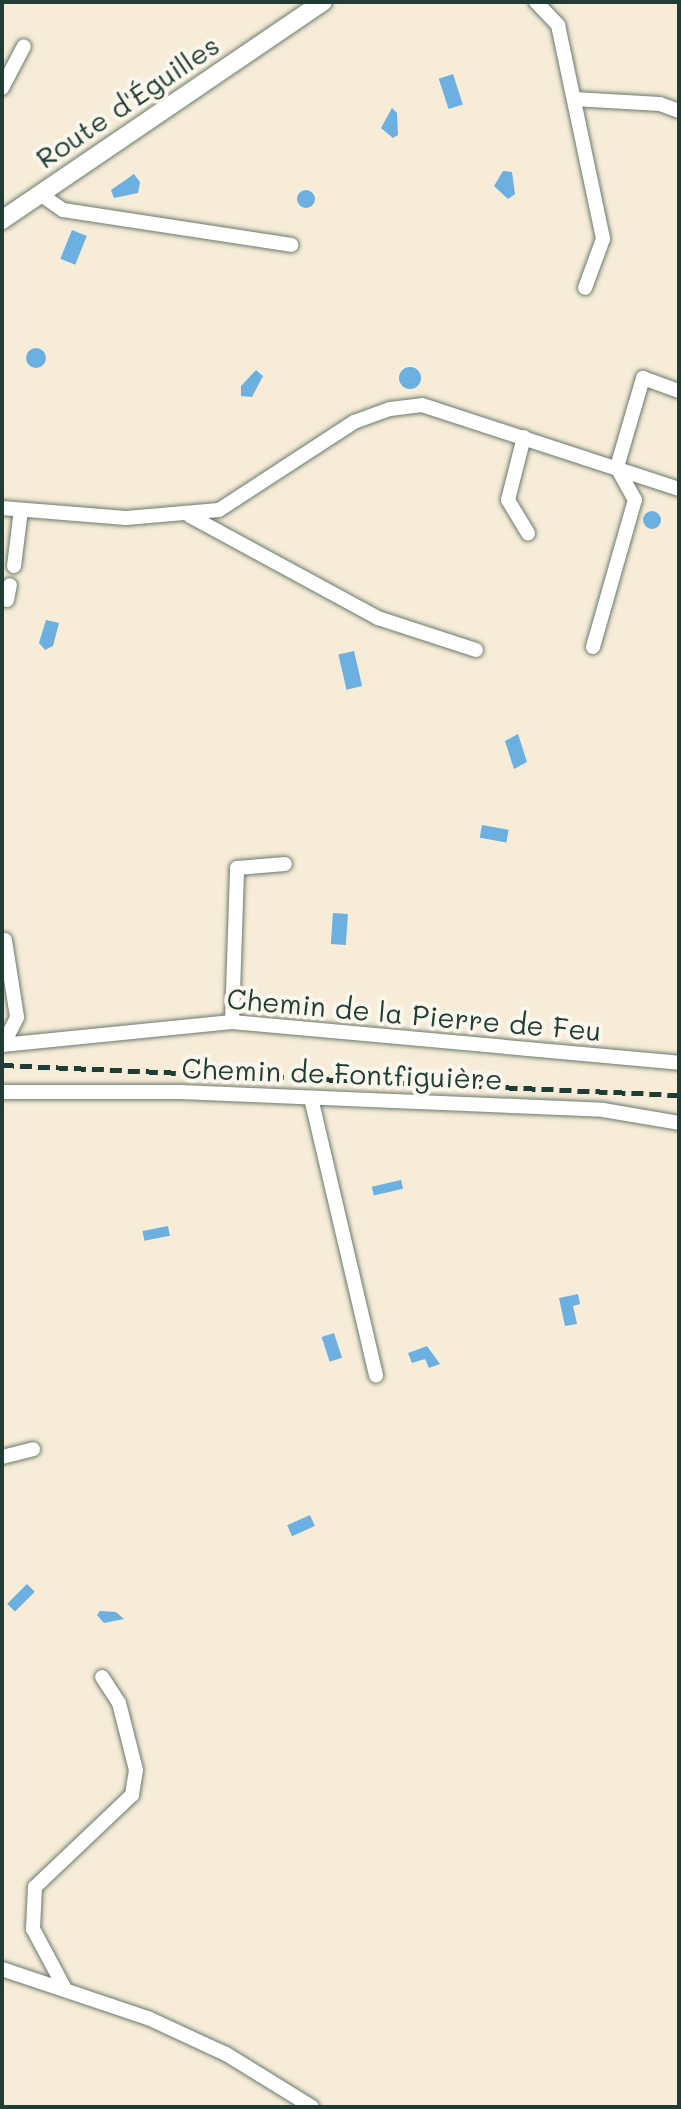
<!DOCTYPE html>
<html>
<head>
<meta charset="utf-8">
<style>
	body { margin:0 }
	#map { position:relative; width:681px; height:2109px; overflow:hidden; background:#f6ecd7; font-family:Mali,sans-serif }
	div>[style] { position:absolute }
	.water>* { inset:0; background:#6cafe1; transform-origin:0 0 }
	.round { border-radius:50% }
	.roads { filter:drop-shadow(0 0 2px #6a7a6d) drop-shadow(0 0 2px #6a7a6d) }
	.minor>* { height:14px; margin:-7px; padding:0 7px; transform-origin:7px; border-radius:7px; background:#fff }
	.tertiary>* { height:18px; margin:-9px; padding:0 9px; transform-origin:9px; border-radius:9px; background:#fff }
	.rail>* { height:5px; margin-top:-2.5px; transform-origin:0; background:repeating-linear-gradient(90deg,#1f3d34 0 12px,transparent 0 18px) }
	span { translate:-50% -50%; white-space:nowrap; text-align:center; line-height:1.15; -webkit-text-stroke:8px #fbf7ec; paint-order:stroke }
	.street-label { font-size:28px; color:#1f3d34 }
	.frame { position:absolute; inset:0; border:4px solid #1f3d34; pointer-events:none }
</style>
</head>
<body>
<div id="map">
	<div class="water">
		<div style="left:453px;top:74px;width:32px;height:15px;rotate:72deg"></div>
		<div style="clip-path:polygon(392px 108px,397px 113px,398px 135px,393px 138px,381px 128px)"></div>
		<div style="clip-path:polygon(503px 171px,512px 172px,515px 194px,508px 199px,494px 186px)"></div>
		<div style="clip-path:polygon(134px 174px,140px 182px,138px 193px,114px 198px,111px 190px)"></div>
		<div class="round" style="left:297px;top:190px;width:18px;height:18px"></div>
		<div style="left:72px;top:230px;width:16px;height:31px;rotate:22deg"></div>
		<div class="round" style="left:26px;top:348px;width:20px;height:20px"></div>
		<div class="round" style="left:399px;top:367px;width:22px;height:22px"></div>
		<div style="clip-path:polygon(256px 370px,263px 376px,252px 397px,241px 396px,241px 386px)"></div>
		<div class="round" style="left:643px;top:511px;width:18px;height:18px"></div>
		<div style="clip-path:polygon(46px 620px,59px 623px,53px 646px,45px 650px,39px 643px)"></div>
		<div style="left:354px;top:651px;width:36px;height:16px;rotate:77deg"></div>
		<div style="clip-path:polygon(518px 734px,527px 762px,514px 769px,505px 741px)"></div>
		<div style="left:482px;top:825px;width:27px;height:13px;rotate:10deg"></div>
		<div style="left:333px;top:913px;width:15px;height:31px;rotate:4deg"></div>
		<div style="left:401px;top:1180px;width:9px;height:30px;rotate:77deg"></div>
		<div style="left:168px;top:1226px;width:10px;height:26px;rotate:79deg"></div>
		<div style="clip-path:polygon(578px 1294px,580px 1304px,573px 1306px,577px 1324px,565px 1326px,559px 1298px)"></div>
		<div style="left:334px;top:1333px;width:26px;height:13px;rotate:72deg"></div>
		<div style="clip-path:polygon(427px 1346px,440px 1364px,429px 1368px,425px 1359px,412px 1363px,408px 1353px)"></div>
		<div style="left:310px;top:1515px;width:12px;height:25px;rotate:66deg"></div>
		<div style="left:27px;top:1584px;width:11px;height:28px;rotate:45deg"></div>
		<div style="clip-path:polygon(100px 1611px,116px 1612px,124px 1619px,104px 1623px,97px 1615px)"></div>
	</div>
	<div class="roads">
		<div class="minor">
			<div style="left:536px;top:2px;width:32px;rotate:46deg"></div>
			<div style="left:558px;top:25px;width:219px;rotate:78.1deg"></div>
			<div style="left:603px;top:239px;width:52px;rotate:110.2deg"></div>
			<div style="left:2px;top:88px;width:47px;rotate:-62.4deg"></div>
			<div style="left:574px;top:99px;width:86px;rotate:3.3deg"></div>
			<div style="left:660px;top:104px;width:20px;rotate:20deg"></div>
			<div style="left:40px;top:194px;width:28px;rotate:35deg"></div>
			<div style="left:63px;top:210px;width:231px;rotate:8.7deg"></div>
			<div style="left:524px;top:437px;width:65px;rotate:104.3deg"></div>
			<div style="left:508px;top:500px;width:39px;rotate:59deg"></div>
			<div style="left:2px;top:508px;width:124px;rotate:4.6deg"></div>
			<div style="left:126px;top:518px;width:93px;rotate:-4.9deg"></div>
			<div style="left:219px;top:510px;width:161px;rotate:-33.1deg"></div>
			<div style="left:354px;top:422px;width:38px;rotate:-20deg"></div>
			<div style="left:390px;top:409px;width:32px;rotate:-7deg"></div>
			<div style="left:422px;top:405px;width:270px;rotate:18.1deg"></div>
			<div style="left:190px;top:516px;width:214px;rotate:28.5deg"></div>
			<div style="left:378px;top:618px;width:103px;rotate:18.1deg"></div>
			<div style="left:14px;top:566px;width:56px;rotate:-82.9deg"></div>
			<div style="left:7px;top:600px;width:15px;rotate:-79deg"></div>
			<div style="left:593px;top:647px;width:153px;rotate:-74.1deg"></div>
			<div style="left:635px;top:500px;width:38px;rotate:-119deg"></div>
			<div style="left:617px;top:467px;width:93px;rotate:-73.7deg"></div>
			<div style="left:643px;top:378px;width:38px;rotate:20deg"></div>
			<div style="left:232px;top:1022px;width:154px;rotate:-88.1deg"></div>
			<div style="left:237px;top:868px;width:48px;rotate:-4.8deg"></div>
			<div style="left:2px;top:1045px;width:231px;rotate:-5.7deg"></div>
			<div style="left:232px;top:1022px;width:449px;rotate:5.2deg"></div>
			<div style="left:3px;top:1045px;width:31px;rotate:-63deg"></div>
			<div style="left:17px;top:1017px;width:78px;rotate:-98.9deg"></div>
			<div style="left:2px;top:1092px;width:178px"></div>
			<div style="left:180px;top:1092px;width:423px;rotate:2.4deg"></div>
			<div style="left:603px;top:1110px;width:77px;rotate:9.7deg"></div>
			<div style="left:311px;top:1098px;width:285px;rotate:76.8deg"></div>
			<div style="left:2px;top:1457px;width:32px;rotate:-14deg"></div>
			<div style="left:2px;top:1969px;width:154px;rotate:18.6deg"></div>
			<div style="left:148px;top:2018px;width:86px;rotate:24.8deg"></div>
			<div style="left:226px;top:2054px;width:101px;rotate:31.6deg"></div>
			<div style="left:64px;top:1987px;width:66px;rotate:-118.1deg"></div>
			<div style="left:33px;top:1929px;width:42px;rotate:-87.3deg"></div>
			<div style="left:35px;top:1887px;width:134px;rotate:-43.5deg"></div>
			<div style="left:132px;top:1795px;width:25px;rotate:-81deg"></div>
			<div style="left:136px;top:1770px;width:69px;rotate:-104.2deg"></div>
			<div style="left:119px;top:1703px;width:31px;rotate:-123deg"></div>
		</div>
		<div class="tertiary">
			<div style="left:2px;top:220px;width:388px;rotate:-34.2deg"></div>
		</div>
	</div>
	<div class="rail">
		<div style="left:2px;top:1065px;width:678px;rotate:2.54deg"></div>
	</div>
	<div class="street-label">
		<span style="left:127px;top:101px;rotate:-34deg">Route d'Éguilles</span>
		<span style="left:414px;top:1014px;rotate:5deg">Chemin de la Pierre de Feu</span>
		<span style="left:342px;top:1073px;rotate:2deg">Chemin de Fontfiguière</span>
	</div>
	<div class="frame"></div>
</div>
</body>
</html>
